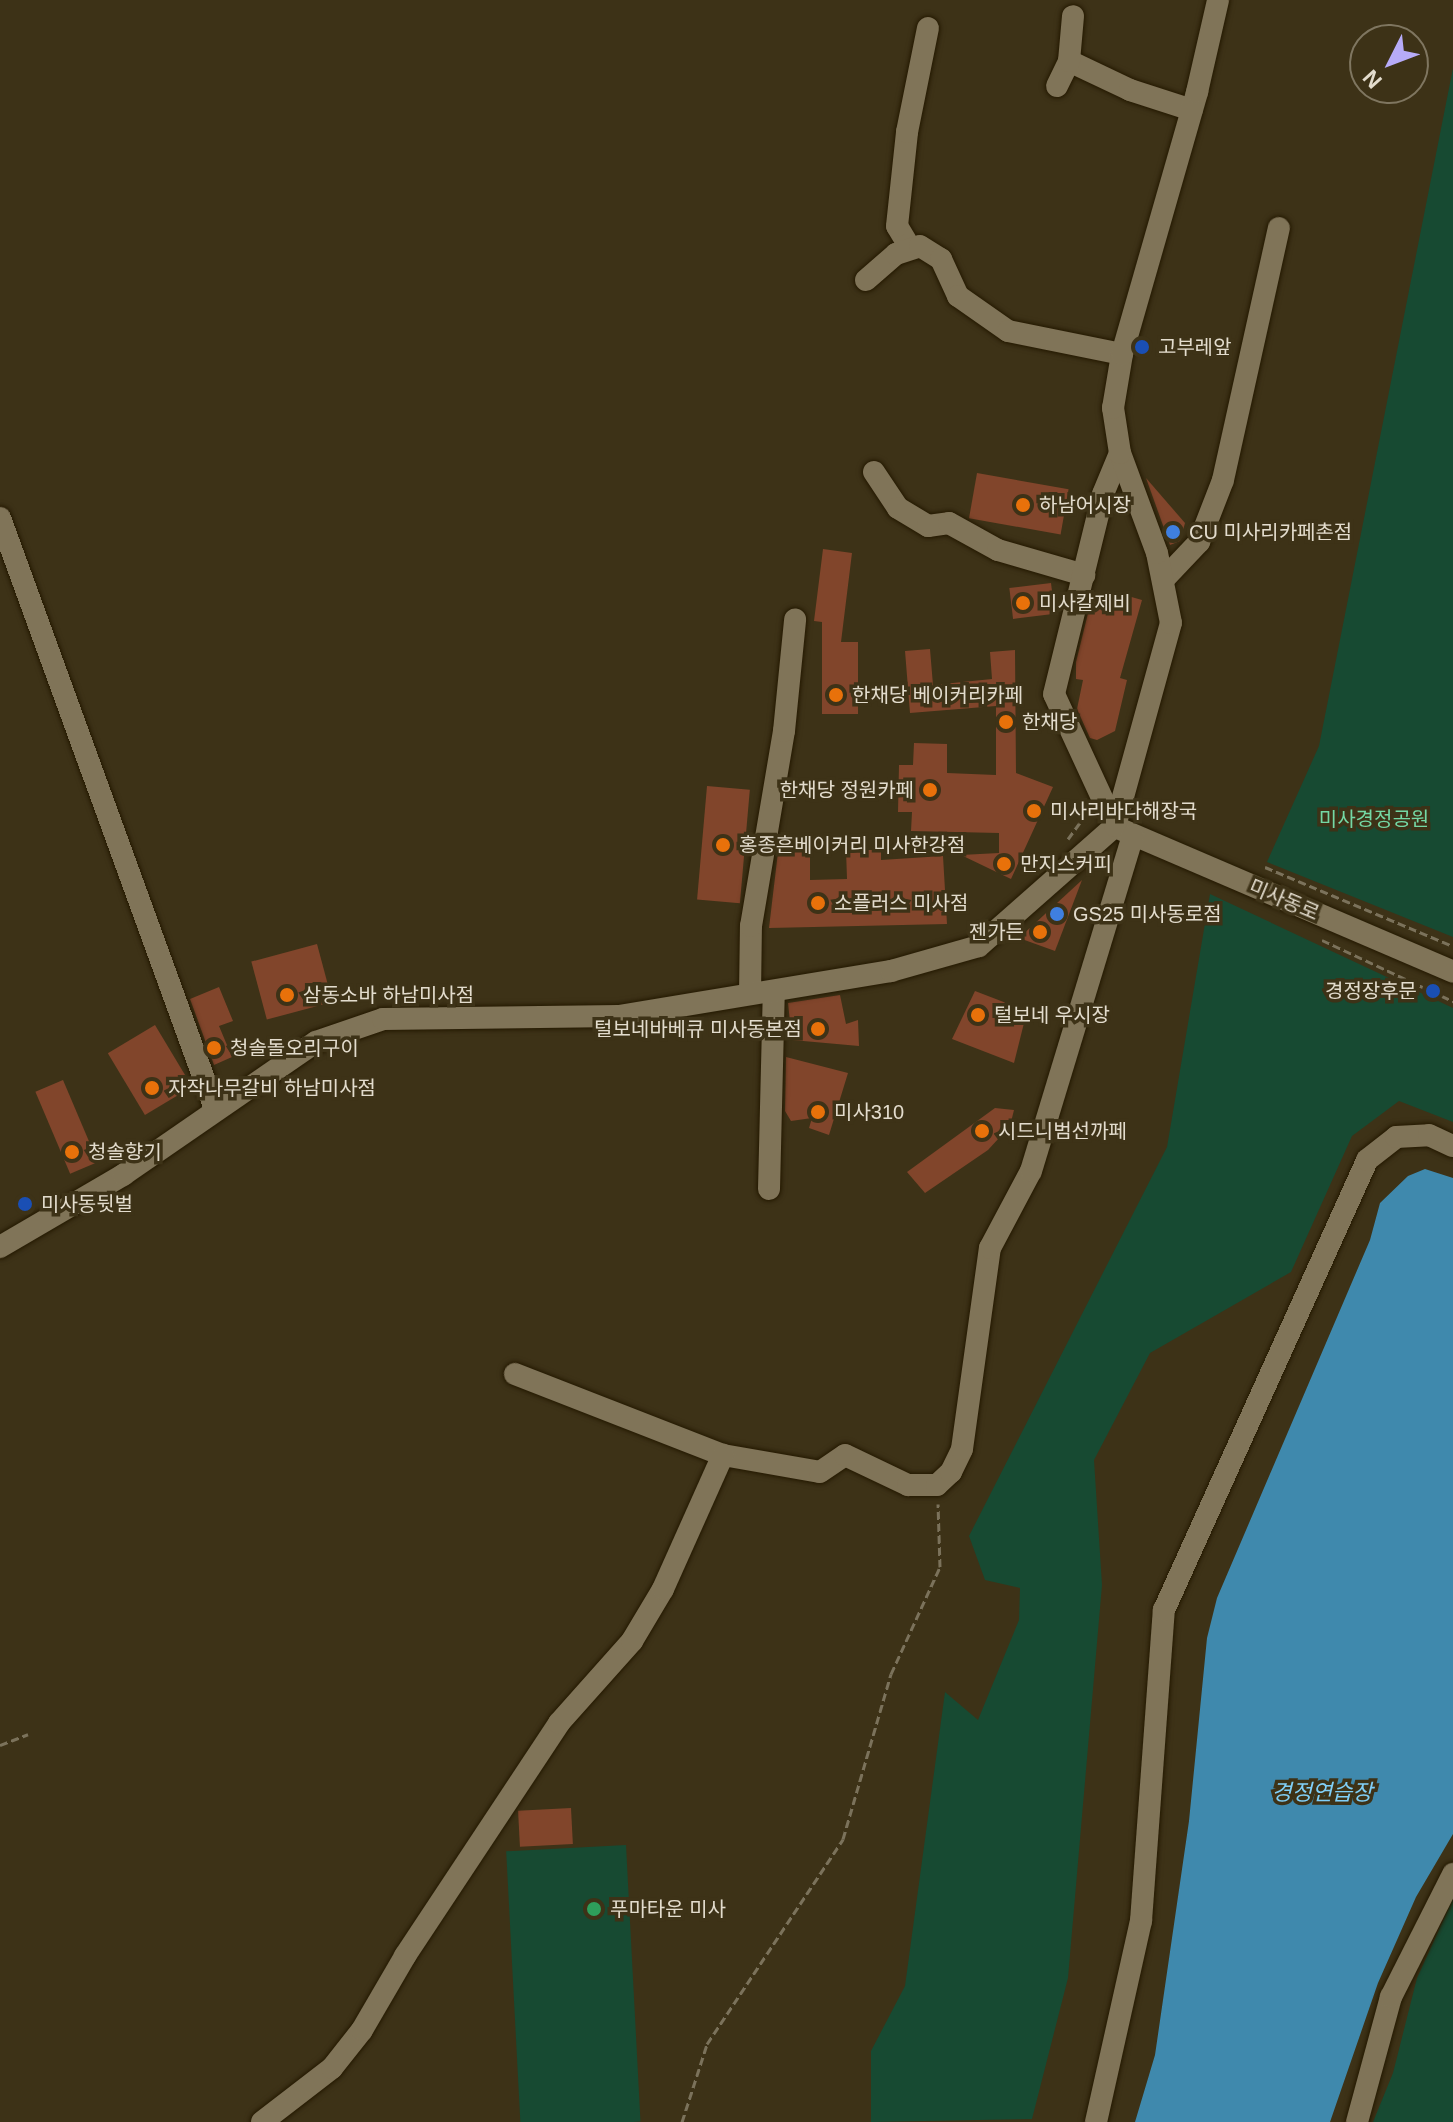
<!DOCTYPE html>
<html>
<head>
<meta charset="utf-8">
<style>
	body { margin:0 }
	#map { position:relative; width:1453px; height:2122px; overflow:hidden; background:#3d3217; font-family:Arial,"Noto Sans KR",sans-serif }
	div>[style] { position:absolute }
	.green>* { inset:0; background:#174a32; transform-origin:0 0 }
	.water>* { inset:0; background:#3f89ad }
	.building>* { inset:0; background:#81452b; transform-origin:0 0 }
	.path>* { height:3px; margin-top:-1.5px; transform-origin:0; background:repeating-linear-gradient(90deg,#7b725b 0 8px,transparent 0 12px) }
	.roads { filter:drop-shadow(0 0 2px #241901) drop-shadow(0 0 2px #241901) }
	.minor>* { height:22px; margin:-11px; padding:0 11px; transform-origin:11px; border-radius:11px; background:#807458 }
	.dots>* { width:22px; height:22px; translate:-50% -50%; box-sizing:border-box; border:4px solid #3d3217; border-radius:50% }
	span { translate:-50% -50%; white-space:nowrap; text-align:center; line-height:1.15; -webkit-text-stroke:7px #3d3217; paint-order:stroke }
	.poi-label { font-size:20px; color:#e3dccd }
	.left { translate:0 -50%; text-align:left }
	.right { translate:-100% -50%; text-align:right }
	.park-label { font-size:20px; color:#74d8a5 }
	.street-label { font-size:20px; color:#e3dccd }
	.water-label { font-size:22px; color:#80cff7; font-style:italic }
	.north { position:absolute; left:1349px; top:24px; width:80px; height:80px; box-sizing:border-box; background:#3d3217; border:2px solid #7f7660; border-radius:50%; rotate:228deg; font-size:22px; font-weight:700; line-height:32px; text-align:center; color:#e3dccd }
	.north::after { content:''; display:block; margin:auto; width:28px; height:36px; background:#b7abf8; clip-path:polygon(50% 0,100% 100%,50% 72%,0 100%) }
</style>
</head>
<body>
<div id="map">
	<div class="green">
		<div style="clip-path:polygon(1453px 68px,1453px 937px,1267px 862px,1319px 746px)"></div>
		<div style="clip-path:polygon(1210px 894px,1453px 1008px,1453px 1122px,1399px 1101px,1352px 1136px,1291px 1272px,1150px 1353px,1094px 1460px,1102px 1585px,1068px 1978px,1032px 2119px,871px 2122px,871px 2051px,905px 1986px,945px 1692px,978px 1720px,1019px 1620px,1020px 1588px,985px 1580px,969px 1536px,1167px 1147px)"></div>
		<div style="left:626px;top:1845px;width:277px;height:120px;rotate:87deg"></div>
		<div style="clip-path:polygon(1453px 1899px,1453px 2122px,1373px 2122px,1393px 2073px,1417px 1978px)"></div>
	</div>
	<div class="water">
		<div style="clip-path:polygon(1425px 1169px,1453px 1178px,1453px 1834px,1416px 1897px,1378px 1983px,1330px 2122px,1135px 2122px,1155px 2055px,1189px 1821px,1207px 1638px,1217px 1598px,1370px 1240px,1380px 1203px,1408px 1176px)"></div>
	</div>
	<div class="building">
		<div style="left:977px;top:473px;width:93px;height:46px;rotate:10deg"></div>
		<div style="clip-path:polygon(1146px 478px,1185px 523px,1180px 541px,1170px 545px)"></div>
		<div style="clip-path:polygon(823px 549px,852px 553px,841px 642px,858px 642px,858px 714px,822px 714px,822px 622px,814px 621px)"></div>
		<div style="left:1051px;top:583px;width:31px;height:42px;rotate:83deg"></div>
		<div style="clip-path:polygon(1128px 596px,1142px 600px,1120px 678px,1127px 680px,1115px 731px,1097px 740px,1090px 738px,1077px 709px,1083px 680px,1076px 679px,1076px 662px,1091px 601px,1123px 610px)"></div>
		<div style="clip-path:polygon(930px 649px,933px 685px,992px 679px,990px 652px,1015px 650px,1016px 773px,1053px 787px,1011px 879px,961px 855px,999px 853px,999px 833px,911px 831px,912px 812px,898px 812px,899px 765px,913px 765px,914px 743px,947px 744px,947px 773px,996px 775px,996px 706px,910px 713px,905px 651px)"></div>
		<div style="left:707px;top:786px;width:43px;height:114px;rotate:5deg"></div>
		<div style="clip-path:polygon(846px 850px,881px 850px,881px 860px,943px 856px,947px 924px,769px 928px,778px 852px,810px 852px,810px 880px,847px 879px)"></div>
		<div style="clip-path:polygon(1082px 880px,1055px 951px,1019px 938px)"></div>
		<div style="left:317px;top:944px;width:60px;height:68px;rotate:75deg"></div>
		<div style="clip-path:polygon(219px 987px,233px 1021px,219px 1026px,232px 1057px,214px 1065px,190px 999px)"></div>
		<div style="clip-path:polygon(975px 991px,1027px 1011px,1014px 1063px,952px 1039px)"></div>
		<div style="clip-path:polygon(840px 995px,846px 1024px,858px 1020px,859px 1046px,792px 1040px,788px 1003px)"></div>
		<div style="left:155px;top:1025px;width:72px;height:55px;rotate:59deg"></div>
		<div style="clip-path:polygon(786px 1057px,848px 1073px,829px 1135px,809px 1128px,812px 1118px,791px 1121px,785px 1111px)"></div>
		<div style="left:63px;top:1080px;width:89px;height:30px;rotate:67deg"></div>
		<div style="clip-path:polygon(995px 1108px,1014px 1110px,1010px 1126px,988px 1150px,925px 1193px,907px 1172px)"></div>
		<div style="left:571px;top:1808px;width:36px;height:53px;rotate:87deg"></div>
	</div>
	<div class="path">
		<div style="left:1068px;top:839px;width:32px;rotate:-54deg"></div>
		<div style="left:1265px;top:867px;width:204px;rotate:22.8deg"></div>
		<div style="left:1322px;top:940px;width:145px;rotate:25deg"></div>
		<div style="left:0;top:1745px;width:30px;rotate:-21deg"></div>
		<div style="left:682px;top:2122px;width:82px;rotate:-72.2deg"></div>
		<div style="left:707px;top:2044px;width:246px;rotate:-56.4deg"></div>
		<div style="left:843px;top:1839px;width:172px;rotate:-73.8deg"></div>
		<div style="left:891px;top:1674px;width:118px;rotate:-65.4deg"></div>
		<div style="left:940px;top:1567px;width:63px;rotate:-91.8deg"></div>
	</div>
	<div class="roads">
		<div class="minor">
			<div style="left:1069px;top:61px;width:68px;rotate:25.4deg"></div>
			<div style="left:1130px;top:90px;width:65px;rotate:17.9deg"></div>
			<div style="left:1057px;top:86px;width:28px;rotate:-64deg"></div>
			<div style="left:1069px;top:61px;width:45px;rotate:-84.9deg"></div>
			<div style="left:909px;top:246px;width:23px;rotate:-121deg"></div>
			<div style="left:897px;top:226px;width:95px;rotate:-83.9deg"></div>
			<div style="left:907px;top:132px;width:106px;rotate:-78.6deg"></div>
			<div style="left:866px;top:280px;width:40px;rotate:-41deg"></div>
			<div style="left:896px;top:254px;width:25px;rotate:-18deg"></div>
			<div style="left:920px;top:246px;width:25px;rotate:32deg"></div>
			<div style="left:941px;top:259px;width:41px;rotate:65.3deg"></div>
			<div style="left:958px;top:296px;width:61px;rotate:35deg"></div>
			<div style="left:1008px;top:331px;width:116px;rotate:11.4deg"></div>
			<div style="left:874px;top:472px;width:43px;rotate:56.3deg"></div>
			<div style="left:898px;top:508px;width:35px;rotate:31deg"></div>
			<div style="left:928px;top:526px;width:21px;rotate:-8deg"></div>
			<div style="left:949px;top:523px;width:56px;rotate:28.9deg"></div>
			<div style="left:998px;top:550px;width:90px;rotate:16.2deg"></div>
			<div style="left:0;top:518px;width:629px;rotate:70.01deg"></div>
			<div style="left:1164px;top:579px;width:51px;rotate:-46.6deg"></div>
			<div style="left:1199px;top:542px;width:66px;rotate:-68.8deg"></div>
			<div style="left:1223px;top:480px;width:258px;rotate:-77.5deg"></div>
			<div style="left:1115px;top:826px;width:145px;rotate:-114.8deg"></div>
			<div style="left:1054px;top:694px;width:206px;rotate:-76.2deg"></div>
			<div style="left:1103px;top:494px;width:44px;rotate:-67.5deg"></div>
			<div style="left:1120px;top:829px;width:362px;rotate:23.2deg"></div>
			<div style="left:750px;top:994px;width:68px;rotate:-89.2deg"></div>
			<div style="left:751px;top:926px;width:198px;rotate:-80.4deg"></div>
			<div style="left:784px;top:731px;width:112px;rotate:-84.3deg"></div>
			<div style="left:769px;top:1189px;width:198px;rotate:-88.6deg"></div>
			<div style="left:0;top:1247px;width:143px;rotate:-30.3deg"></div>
			<div style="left:123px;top:1175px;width:234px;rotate:-34.6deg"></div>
			<div style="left:316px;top:1042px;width:71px;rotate:-18.9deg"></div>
			<div style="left:383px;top:1019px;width:236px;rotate:-0.7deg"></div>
			<div style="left:619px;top:1016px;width:276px;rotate:-9.4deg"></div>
			<div style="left:891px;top:971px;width:91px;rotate:-15.9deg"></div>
			<div style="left:979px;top:946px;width:181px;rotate:-41.4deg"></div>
			<div style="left:1115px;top:826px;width:211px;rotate:-74.6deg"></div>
			<div style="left:1171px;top:623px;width:71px;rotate:-101.3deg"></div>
			<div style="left:1157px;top:553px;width:107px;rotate:-110.3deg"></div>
			<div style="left:1120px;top:453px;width:46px;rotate:-98.8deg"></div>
			<div style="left:1113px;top:408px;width:55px;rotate:-80.5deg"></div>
			<div style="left:1122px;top:354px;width:273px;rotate:-74deg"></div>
			<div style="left:1197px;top:92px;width:94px;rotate:-77.1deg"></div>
			<div style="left:515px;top:1374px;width:223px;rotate:21.3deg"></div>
			<div style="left:723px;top:1455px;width:98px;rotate:9.9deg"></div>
			<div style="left:820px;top:1472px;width:30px;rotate:-34deg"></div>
			<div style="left:845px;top:1455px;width:70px;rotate:25.5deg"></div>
			<div style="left:908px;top:1485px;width:29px"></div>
			<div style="left:937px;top:1485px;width:19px;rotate:-43deg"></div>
			<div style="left:951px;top:1472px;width:25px;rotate:-64deg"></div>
			<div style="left:962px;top:1449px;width:203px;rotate:-82.1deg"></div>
			<div style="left:990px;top:1248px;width:87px;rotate:-62deg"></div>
			<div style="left:1031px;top:1171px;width:350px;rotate:-73.1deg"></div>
			<div style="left:262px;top:2122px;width:88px;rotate:-37.6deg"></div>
			<div style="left:332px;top:2068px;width:48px;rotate:-51.7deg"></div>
			<div style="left:362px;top:2030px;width:86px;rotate:-59.8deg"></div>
			<div style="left:405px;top:1956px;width:279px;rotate:-56.5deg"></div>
			<div style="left:559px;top:1723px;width:110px;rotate:-48.3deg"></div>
			<div style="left:632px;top:1641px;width:61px;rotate:-59.2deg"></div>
			<div style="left:663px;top:1589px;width:147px;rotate:-65.9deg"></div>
			<div style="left:1096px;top:2122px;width:206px;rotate:-77.4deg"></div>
			<div style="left:1141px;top:1921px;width:312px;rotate:-85.8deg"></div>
			<div style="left:1164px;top:1610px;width:494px;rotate:-65.7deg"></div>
			<div style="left:1367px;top:1160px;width:37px;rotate:-38deg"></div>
			<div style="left:1396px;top:1137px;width:33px;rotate:-3deg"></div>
			<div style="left:1429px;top:1135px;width:26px;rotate:25deg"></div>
			<div style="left:1357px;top:2122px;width:130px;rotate:-74.8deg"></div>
			<div style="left:1391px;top:1997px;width:138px;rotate:-63.2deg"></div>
		</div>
	</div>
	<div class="dots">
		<div style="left:1142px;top:347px;background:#1a4fb4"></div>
		<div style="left:1023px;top:505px;background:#e8710a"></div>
		<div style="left:1173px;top:532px;background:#3f7fe0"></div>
		<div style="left:1023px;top:603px;background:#e8710a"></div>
		<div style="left:836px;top:695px;background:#e8710a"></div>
		<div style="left:1006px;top:722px;background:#e8710a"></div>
		<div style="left:930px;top:790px;background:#e8710a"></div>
		<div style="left:1034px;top:811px;background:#e8710a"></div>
		<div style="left:723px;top:845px;background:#e8710a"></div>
		<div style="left:1004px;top:864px;background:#e8710a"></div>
		<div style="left:818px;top:903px;background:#e8710a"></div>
		<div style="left:1057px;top:914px;background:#3f7fe0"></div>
		<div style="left:1040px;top:932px;background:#e8710a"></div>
		<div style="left:1433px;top:991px;background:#1a4fb4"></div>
		<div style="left:287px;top:995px;background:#e8710a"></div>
		<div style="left:978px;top:1015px;background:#e8710a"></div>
		<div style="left:818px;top:1029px;background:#e8710a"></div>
		<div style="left:214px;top:1048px;background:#e8710a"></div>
		<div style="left:152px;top:1088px;background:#e8710a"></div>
		<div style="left:818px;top:1112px;background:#e8710a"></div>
		<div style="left:982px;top:1131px;background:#e8710a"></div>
		<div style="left:72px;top:1152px;background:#e8710a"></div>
		<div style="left:25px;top:1204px;background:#1a4fb4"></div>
		<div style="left:594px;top:1909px;background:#2e9e5b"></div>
	</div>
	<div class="poi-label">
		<span class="left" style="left:1158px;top:347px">고부레앞</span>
		<span class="left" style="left:1039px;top:505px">하남어시장</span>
		<span class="left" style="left:1189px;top:532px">CU 미사리카페촌점</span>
		<span class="left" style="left:1039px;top:603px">미사칼제비</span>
		<span class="left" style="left:852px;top:695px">한채당 베이커리카페</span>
		<span class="left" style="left:1022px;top:722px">한채당</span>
		<span class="right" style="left:914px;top:790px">한채당 정원카페</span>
		<span class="left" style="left:1050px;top:811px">미사리바다해장국</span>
		<span class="left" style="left:739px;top:845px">홍종흔베이커리 미사한강점</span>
		<span class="left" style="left:1020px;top:864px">만지스커피</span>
		<span class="left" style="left:834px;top:903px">소플러스 미사점</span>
		<span class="left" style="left:1073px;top:914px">GS25 미사동로점</span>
		<span class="right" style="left:1024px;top:932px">젠가든</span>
		<span class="right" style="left:1417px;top:991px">경정장후문</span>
		<span class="left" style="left:303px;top:995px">삼동소바 하남미사점</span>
		<span class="left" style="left:994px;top:1015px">털보네 우시장</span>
		<span class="right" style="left:802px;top:1029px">털보네바베큐 미사동본점</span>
		<span class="left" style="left:230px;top:1048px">청솔돌오리구이</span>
		<span class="left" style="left:168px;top:1088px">자작나무갈비 하남미사점</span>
		<span class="left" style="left:834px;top:1112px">미사310</span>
		<span class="left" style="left:998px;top:1131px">시드니범선까페</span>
		<span class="left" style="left:88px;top:1152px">청솔향기</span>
		<span class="left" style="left:41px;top:1204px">미사동뒷벌</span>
		<span class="left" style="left:610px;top:1909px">푸마타운 미사</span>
	</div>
	<div class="park-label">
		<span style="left:1374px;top:819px">미사경정공원</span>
	</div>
	<div class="street-label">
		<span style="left:1284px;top:900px;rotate:23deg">미사동로</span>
	</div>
	<div class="water-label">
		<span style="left:1322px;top:1793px">경정연습장</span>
	</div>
	<div class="north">N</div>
</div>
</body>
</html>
